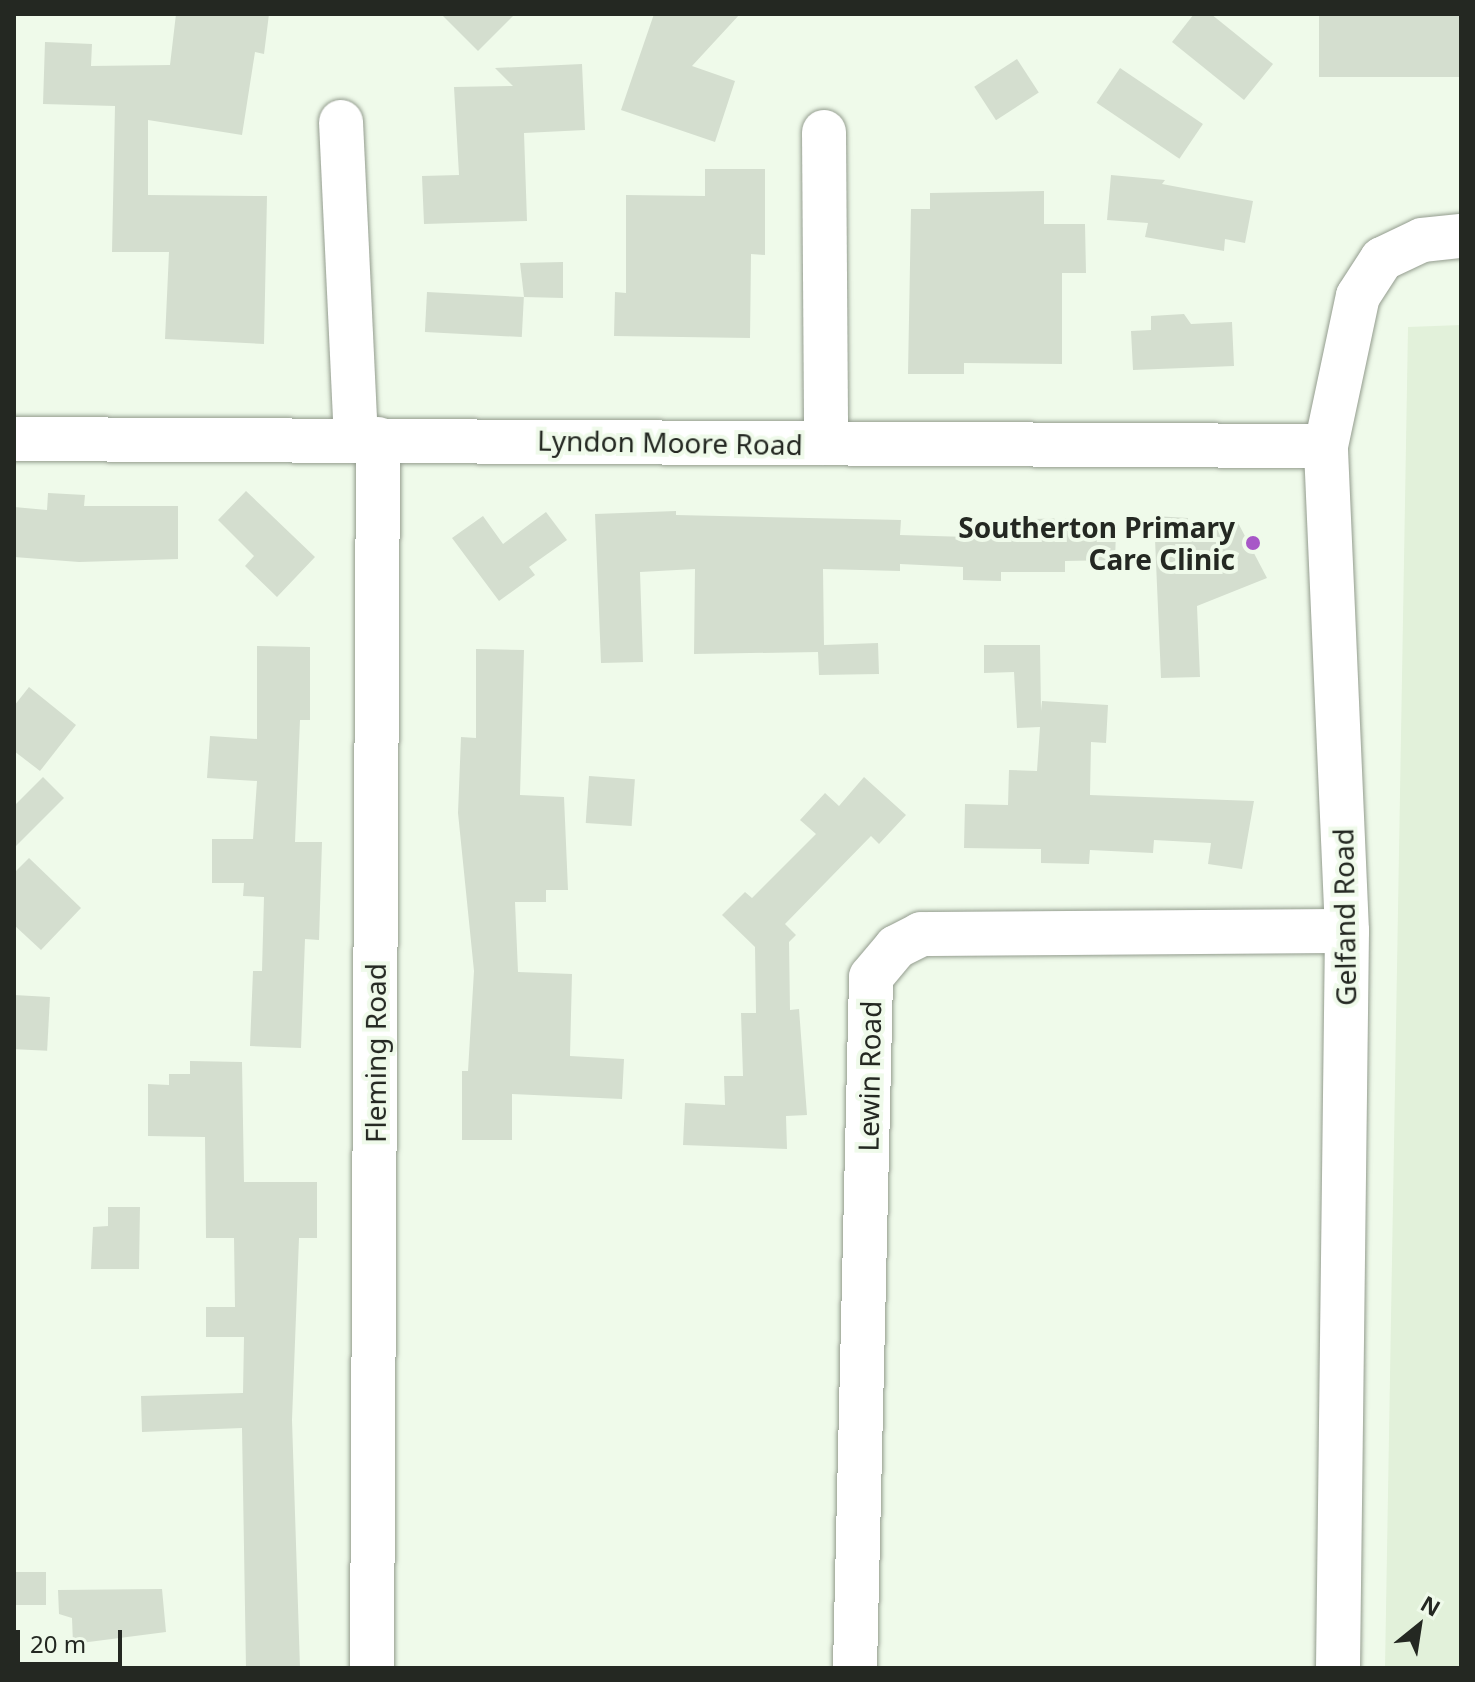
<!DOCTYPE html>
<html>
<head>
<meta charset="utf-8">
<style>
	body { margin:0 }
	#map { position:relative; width:1475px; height:1682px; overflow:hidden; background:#effaea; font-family:"Noto Sans",sans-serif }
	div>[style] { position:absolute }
	.built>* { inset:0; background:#e2f1da }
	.building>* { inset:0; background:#d4decf; transform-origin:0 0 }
	.roads { filter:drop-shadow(0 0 2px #939c8e) drop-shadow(0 0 2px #939c8e) }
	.minor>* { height:44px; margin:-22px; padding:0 22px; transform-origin:22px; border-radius:22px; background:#fff }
	.dots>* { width:22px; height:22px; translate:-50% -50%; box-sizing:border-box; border:4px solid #effaea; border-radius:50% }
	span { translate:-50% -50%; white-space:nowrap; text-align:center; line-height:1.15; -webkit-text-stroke:8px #effaea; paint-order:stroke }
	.street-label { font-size:28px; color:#242822 }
	.poi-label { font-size:28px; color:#242822; font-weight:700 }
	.right { translate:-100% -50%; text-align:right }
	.frame { position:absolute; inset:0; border:16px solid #242822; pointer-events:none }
	.north { position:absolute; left:1379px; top:1586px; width:80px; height:80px; -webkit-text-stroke:6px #effaea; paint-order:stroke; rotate:30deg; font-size:22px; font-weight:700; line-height:32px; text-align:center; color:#242822 }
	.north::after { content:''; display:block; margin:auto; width:28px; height:36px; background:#242822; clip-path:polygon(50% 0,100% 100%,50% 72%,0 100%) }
	.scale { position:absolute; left:16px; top:1630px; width:106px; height:36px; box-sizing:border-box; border:4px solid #242822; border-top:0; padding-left:10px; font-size:24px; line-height:28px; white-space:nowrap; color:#242822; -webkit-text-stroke:6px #effaea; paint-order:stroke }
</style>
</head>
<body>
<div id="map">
	<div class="built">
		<div style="clip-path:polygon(1461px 325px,1461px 1668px,1385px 1668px,1408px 327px)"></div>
	</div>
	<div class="building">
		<div style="clip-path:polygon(176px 14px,269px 14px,264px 54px,255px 52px,242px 135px,148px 120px,148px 195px,267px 196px,264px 344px,165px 339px,169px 252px,112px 252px,115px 106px,43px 104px,45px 42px,92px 44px,91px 66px,170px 65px)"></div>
		<div style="clip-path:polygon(441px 14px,515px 14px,478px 51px)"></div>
		<div style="clip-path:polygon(654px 14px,740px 14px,692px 66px,735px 81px,715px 142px,621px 110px)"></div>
		<div style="clip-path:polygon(1194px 14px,1211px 14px,1273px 64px,1244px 100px,1172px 42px)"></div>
		<div style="left:1319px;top:14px;width:142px;height:63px"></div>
		<div style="left:1017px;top:59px;width:40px;height:51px;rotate:57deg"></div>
		<div style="clip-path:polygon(582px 64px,585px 130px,524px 133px,527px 221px,424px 224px,422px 176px,459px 175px,454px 87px,513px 86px,495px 68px)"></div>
		<div style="left:1120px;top:68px;width:100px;height:42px;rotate:34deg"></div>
		<div style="clip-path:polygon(705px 169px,765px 169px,765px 255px,751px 254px,750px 338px,614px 336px,615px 292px,626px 293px,626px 195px,705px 196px)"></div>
		<div style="clip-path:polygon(1111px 175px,1165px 180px,1162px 184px,1253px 201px,1245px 243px,1225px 239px,1224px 251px,1145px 237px,1148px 223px,1107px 220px)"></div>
		<div style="clip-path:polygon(1044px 191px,1044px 224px,1085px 224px,1086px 273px,1062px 273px,1062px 364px,964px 363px,964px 374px,908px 374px,911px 209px,930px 209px,930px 193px)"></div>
		<div style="clip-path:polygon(563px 262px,563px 298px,524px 297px,520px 263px)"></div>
		<div style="left:427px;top:292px;width:97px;height:40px;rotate:3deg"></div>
		<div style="clip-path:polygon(1184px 314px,1191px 324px,1232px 322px,1234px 366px,1133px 370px,1131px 331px,1151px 330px,1151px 316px)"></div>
		<div style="clip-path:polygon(246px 491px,315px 557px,277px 597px,245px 566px,254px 556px,218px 520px)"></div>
		<div style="clip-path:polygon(48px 493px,85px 495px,84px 506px,178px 506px,178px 559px,79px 562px,14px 557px,14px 507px,47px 510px)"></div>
		<div style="clip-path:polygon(676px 511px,676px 515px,901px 520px,900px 535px,968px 537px,968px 521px,1067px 518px,1067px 531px,1116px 532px,1115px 560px,1065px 561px,1065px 572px,1001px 572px,1001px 581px,963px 580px,963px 567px,900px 564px,900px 571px,823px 569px,824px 645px,878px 643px,879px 674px,819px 675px,818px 652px,694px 654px,695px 569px,640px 572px,643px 662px,601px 663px,595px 514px)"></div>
		<div style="clip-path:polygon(546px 512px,567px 540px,529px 567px,535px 575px,499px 601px,452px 538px,483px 516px,503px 544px)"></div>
		<div style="clip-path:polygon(1154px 516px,1188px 518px,1187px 537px,1236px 519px,1267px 578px,1197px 606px,1200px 677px,1161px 678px)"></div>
		<div style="clip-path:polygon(984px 645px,1040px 645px,1041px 711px,1042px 701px,1108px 705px,1106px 743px,1091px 742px,1090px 795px,1254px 801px,1242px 869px,1208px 864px,1211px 843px,1154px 840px,1153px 853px,1090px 850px,1089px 864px,1041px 863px,1041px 849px,964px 848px,965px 804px,1008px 805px,1009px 770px,1037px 771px,1040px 727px,1017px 728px,1014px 672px,984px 673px)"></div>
		<div style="clip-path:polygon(257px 646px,310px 647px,310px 720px,300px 720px,295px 842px,322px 842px,319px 940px,305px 939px,301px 1048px,250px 1046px,253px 971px,262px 971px,264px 897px,243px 896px,244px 883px,212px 883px,212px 839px,253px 839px,257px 781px,207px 778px,210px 736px,257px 739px)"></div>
		<div style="clip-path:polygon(476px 649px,524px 650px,520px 795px,564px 797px,568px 890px,546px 890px,546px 902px,515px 902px,518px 972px,572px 974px,570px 1056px,624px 1059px,622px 1099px,512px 1094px,512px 1140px,462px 1140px,462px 1071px,468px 1071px,474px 971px,458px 813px,461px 737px,476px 738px)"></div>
		<div style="clip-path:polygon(29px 687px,76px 725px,40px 771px,14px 751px,14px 706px)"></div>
		<div style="left:589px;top:776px;width:46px;height:47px;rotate:4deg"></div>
		<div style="clip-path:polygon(43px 777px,64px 798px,14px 848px,14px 806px)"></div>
		<div style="clip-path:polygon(864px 777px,906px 815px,879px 844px,871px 836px,785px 924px,796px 935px,789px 942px,790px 1010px,799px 1009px,807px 1115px,786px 1116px,787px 1149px,683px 1145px,685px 1103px,725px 1105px,724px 1076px,743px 1076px,741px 1013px,756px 1013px,755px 947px,722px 915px,745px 892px,752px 898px,816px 834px,800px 820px,825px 793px,839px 806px)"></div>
		<div style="clip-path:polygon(29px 858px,81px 908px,41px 950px,14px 925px,14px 873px)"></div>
		<div style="left:14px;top:995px;width:36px;height:54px;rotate:3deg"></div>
		<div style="clip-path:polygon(190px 1061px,242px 1062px,244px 1182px,317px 1182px,317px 1238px,299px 1238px,292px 1420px,300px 1668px,246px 1668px,242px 1428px,142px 1432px,141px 1396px,243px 1393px,244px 1337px,206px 1337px,206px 1307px,235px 1307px,234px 1238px,206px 1238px,205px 1137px,148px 1136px,148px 1084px,169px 1085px,169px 1074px,190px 1074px)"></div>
		<div style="clip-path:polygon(108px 1207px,140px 1207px,139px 1269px,91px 1269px,93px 1227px,108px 1226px)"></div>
		<div style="left:14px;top:1572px;width:32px;height:33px"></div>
		<div style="clip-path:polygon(162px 1589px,166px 1632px,73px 1644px,72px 1618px,59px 1614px,58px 1590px)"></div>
	</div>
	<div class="roads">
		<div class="minor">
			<div style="left:341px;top:122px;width:318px;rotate:87.3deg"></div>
			<div style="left:824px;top:132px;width:311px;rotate:89.6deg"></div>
			<div style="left:14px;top:439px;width:1312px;rotate:0.31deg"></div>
			<div style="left:372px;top:1668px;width:1229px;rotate:-89.72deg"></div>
			<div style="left:855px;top:1668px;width:691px;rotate:-88.67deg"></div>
			<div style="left:871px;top:977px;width:39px;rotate:-50deg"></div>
			<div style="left:896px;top:947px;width:28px;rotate:-27deg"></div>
			<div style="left:921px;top:934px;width:426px;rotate:-0.4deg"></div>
			<div style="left:1338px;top:1668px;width:737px;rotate:-89.3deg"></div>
			<div style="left:1347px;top:931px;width:485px;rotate:-92.5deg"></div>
			<div style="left:1326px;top:446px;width:153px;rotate:-78deg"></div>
			<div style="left:1358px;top:296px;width:44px;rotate:-57deg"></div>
			<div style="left:1382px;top:259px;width:44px;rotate:-25.4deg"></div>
			<div style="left:1422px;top:240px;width:39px;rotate:-6deg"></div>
		</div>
	</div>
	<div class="dots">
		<div style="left:1253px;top:543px;background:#a757c7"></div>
	</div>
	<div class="street-label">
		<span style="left:670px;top:442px;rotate:1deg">Lyndon Moore Road</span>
		<span style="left:1344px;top:917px;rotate:-91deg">Gelfand Road</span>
		<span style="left:375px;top:1053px;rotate:-90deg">Fleming Road</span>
		<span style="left:869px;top:1076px;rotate:-89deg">Lewin Road</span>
	</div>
	<div class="poi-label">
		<span class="right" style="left:1235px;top:543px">Southerton Primary<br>Care Clinic</span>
	</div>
	<div class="frame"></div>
	<div class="north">N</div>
	<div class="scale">20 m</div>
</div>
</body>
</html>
